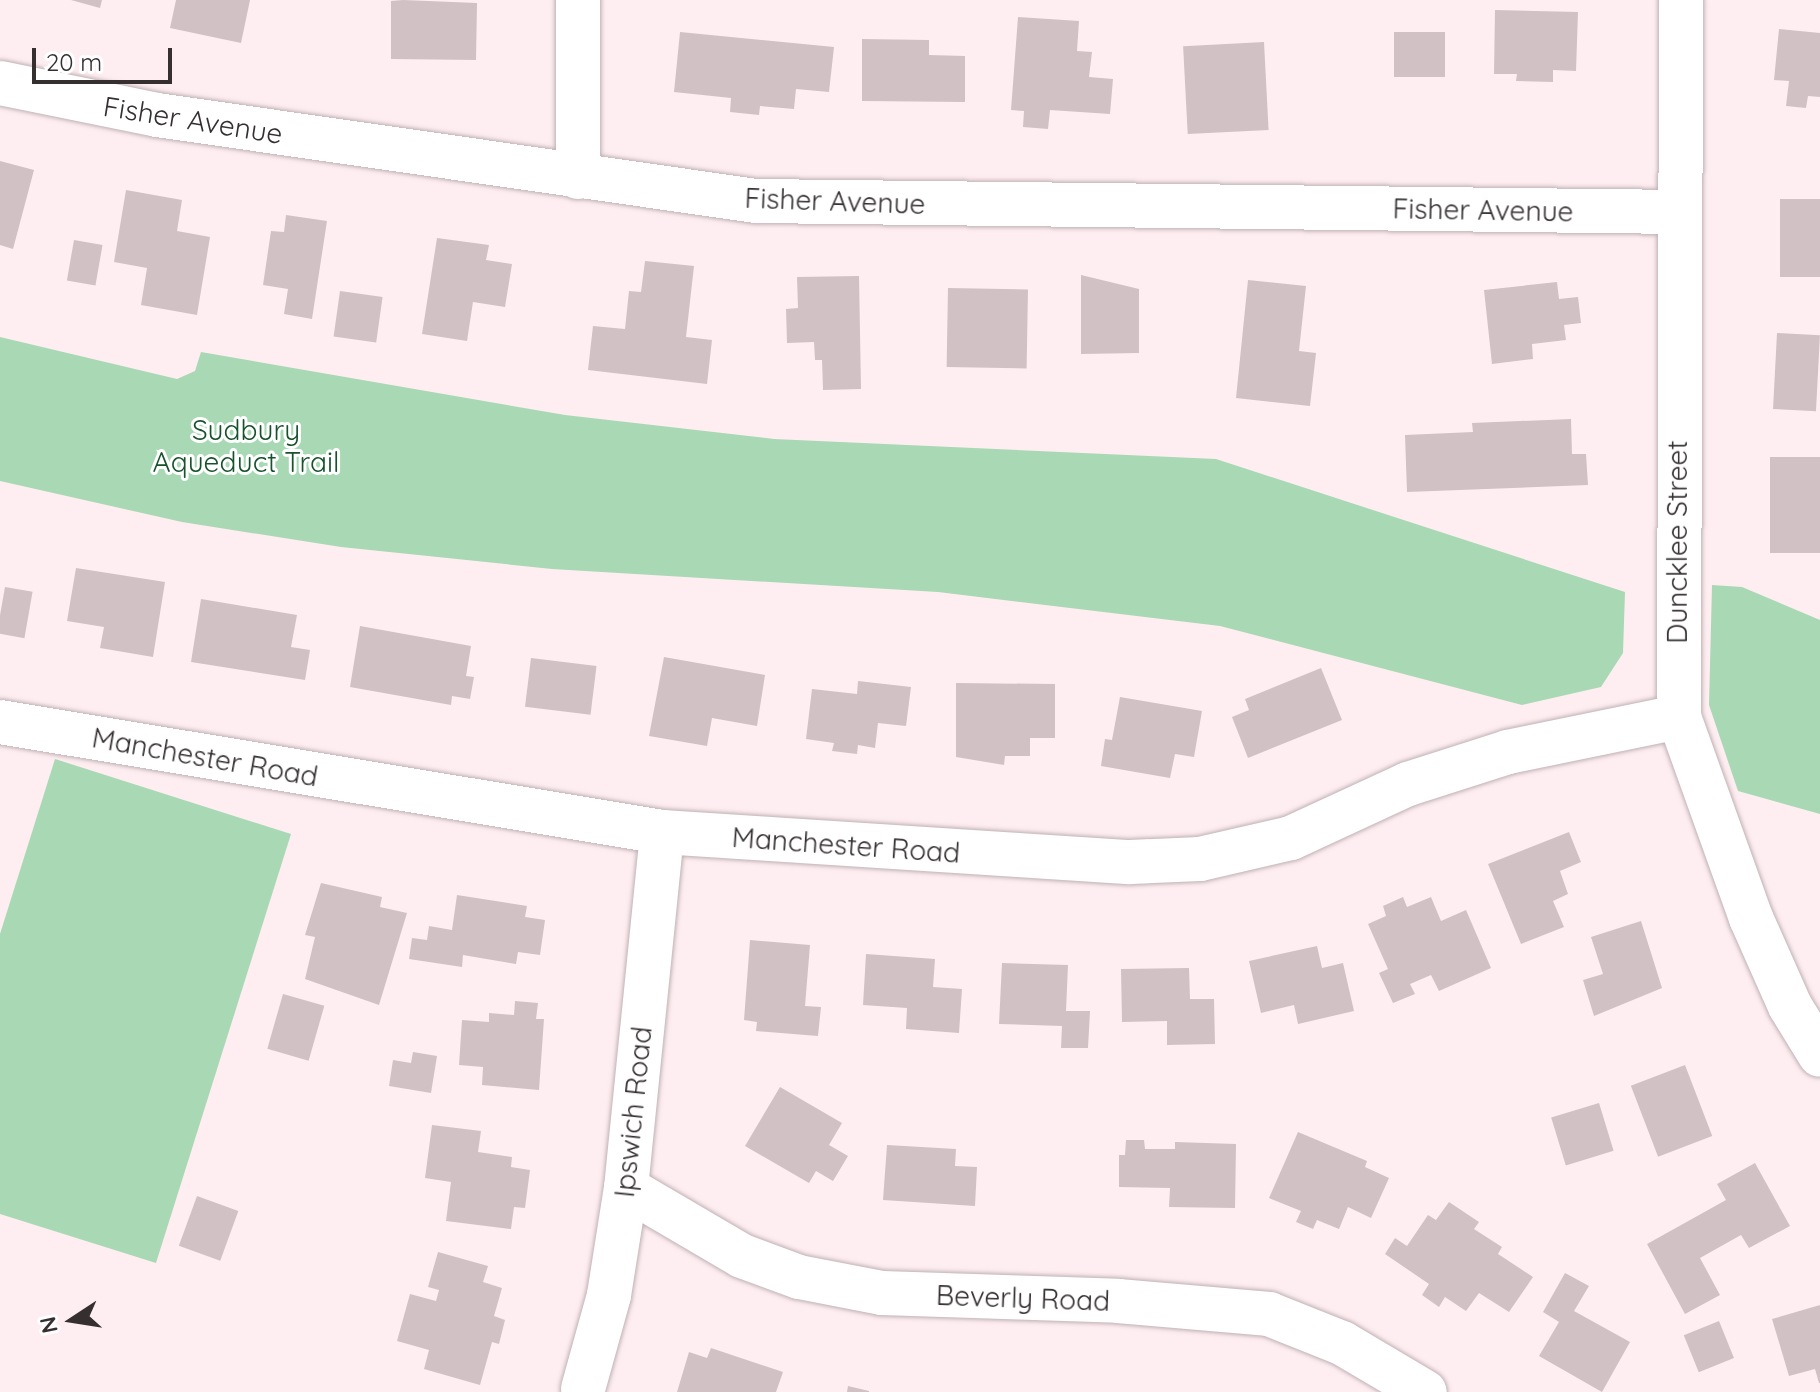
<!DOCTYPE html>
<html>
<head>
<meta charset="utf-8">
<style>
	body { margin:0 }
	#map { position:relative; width:1820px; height:1392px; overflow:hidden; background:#feeef1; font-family:Quicksand,sans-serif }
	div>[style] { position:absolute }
	.green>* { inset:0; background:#a9d8b4 }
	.building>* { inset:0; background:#d1c1c4; transform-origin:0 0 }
	.roads { filter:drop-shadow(0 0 2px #c0b1b4) drop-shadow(0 0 2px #c0b1b4) }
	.street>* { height:44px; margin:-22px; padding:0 22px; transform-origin:22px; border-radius:22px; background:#fff }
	span { translate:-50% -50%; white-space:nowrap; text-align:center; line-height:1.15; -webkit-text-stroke:6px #fff; paint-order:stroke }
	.street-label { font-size:28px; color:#352f30 }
	.park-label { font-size:28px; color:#17522c }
	.north { position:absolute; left:32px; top:1280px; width:80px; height:80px; -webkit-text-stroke:6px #fff; paint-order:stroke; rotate:258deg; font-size:22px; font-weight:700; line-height:32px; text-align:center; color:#352f30 }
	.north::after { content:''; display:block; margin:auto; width:28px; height:36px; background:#352f30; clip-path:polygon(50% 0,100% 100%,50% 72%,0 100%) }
	.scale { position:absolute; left:32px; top:48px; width:140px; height:36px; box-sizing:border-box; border:4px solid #352f30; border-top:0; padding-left:10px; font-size:24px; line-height:28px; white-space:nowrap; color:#352f30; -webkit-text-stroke:6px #fff; paint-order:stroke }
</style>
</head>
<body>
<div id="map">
	<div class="green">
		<div style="clip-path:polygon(0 337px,177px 379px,195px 371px,201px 352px,565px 415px,774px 439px,1216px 459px,1625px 592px,1623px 653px,1601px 687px,1522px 705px,1220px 626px,938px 592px,552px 569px,341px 547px,182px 522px,0 481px)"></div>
		<div style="clip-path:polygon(1712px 585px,1742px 587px,1820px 620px,1820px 814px,1738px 791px,1709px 705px)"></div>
		<div style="clip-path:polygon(55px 759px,291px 834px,156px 1263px,0 1214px,0 934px)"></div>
	</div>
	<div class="building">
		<div style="clip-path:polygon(71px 0,102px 0,100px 8px)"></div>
		<div style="clip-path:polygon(176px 0,250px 0,241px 43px,170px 28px)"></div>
		<div style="clip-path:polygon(403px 0,477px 3px,476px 60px,391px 59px,391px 1px)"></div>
		<div style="clip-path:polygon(1495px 10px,1578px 12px,1576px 71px,1553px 70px,1553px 82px,1516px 81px,1517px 74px,1494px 74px)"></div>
		<div style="clip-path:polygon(1018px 17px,1079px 21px,1077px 51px,1092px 52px,1089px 77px,1113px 79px,1110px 114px,1050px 110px,1048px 129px,1023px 127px,1024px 111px,1011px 110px)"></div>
		<div style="clip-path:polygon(1779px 29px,1820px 33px,1820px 97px,1808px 96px,1806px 108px,1786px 106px,1789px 81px,1774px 80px)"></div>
		<div style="clip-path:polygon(680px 32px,834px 47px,829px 92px,796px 89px,794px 109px,760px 106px,759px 115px,730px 112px,731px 98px,674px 92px)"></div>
		<div style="left:1445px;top:32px;width:45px;height:51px;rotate:90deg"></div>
		<div style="clip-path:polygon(862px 39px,929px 40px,929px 55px,965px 56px,965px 102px,862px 101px)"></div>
		<div style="left:1264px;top:42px;width:88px;height:81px;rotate:87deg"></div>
		<div style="clip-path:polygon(0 161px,34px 170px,13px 249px,0 245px)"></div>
		<div style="clip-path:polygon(126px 190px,182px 200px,177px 231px,210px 237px,197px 315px,141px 305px,147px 268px,114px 262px)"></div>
		<div style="left:1820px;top:199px;width:78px;height:40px;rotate:90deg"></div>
		<div style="clip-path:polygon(286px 215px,327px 221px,312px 319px,284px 314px,288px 289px,263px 285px,271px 231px,284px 232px)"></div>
		<div style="clip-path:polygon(437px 238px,489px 245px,486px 260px,512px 264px,505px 307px,473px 302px,467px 341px,422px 334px)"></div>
		<div style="left:74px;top:240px;width:29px;height:41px;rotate:10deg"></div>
		<div style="clip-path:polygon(645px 261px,694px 266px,686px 337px,712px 340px,707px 384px,588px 370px,593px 326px,625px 329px,629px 291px,641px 292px)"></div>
		<div style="clip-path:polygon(1081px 275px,1139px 289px,1139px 353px,1081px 354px)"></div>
		<div style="clip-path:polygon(859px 276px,861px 389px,823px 390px,822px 360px,815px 360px,814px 342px,787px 343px,786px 309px,798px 308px,797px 277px)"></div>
		<div style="clip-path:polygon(1248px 280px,1306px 286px,1299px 351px,1316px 353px,1310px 406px,1236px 398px)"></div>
		<div style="clip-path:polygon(1557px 282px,1559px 299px,1578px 297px,1581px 323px,1564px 325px,1566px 340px,1532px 344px,1533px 359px,1492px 364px,1484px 290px)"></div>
		<div style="left:948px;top:288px;width:80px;height:79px;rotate:1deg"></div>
		<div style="left:340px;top:291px;width:43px;height:46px;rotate:8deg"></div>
		<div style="left:1777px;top:333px;width:43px;height:76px;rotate:3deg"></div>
		<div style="clip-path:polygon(1571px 419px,1572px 454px,1586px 454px,1588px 485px,1407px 492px,1405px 435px,1473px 432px,1472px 423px)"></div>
		<div style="left:1820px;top:457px;width:96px;height:50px;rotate:90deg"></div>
		<div style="clip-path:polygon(76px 568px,165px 582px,153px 657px,100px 648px,104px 627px,67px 621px)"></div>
		<div style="left:5px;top:587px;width:28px;height:47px;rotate:10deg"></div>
		<div style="clip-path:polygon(201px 599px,297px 615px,291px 647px,310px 650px,305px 680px,191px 662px)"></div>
		<div style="clip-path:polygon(360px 626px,471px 646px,466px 676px,474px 677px,470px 699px,452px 696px,451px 705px,350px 687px)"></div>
		<div style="clip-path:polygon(664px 657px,765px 675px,757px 726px,712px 718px,707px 746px,649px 736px)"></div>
		<div style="left:531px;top:658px;width:66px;height:49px;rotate:7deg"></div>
		<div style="clip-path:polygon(1321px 668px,1342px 720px,1248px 758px,1232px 717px,1249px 710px,1245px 699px)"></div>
		<div style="clip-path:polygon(858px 681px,911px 687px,906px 726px,878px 723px,875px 748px,858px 745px,857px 754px,832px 751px,834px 743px,806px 739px,812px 689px,857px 694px)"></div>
		<div style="clip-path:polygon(956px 683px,1055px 684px,1055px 738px,1030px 738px,1030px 756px,1005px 756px,1004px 765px,956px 757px)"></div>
		<div style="clip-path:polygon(1120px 697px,1202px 711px,1194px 757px,1175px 754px,1170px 778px,1101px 766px,1105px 739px,1112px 740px)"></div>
		<div style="clip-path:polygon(1569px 832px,1581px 862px,1560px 871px,1568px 894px,1553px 901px,1564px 927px,1521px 944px,1488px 864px)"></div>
		<div style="clip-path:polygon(321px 883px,382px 897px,380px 907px,407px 913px,379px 1005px,305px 979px,315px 937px,305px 935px)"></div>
		<div style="clip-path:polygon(457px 895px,527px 906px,525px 917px,545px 920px,540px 955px,518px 952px,516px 964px,463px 955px,462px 967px,409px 959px,412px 938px,427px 940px,429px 926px,452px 930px)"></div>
		<div style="clip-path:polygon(1403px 897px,1407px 907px,1431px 897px,1441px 921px,1466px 910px,1491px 968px,1439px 991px,1431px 975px,1410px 984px,1415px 994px,1393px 1003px,1379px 973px,1388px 969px,1368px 924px,1386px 916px,1383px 906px)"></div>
		<div style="clip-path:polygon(1641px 921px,1662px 988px,1594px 1016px,1583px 980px,1603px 974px,1591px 937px)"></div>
		<div style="clip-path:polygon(750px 940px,810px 945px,805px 1006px,821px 1007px,818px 1036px,756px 1031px,757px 1022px,744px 1020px)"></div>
		<div style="clip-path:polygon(1317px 946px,1322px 968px,1343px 963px,1354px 1011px,1298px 1024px,1294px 1005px,1261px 1013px,1249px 961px)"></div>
		<div style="clip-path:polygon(866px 954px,935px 959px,933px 987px,962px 989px,959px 1033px,906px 1029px,907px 1008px,863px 1005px)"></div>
		<div style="clip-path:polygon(1002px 963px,1068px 965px,1066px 1011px,1090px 1011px,1088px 1048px,1061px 1048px,1062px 1026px,999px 1024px)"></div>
		<div style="clip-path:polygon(1189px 968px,1190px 999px,1214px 999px,1215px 1044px,1167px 1045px,1167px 1021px,1122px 1022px,1121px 969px)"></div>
		<div style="left:283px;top:994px;width:43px;height:57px;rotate:16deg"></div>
		<div style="clip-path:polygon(515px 1001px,538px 1003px,536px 1019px,544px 1019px,539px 1090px,482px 1085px,483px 1067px,459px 1065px,462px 1020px,489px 1022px,489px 1013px,514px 1015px)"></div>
		<div style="clip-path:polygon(413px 1052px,437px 1056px,431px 1093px,389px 1086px,393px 1060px,411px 1063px)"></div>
		<div style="left:1685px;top:1065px;width:76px;height:58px;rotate:69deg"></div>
		<div style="clip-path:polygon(780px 1087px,842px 1123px,829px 1145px,848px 1156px,833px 1181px,816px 1171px,809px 1183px,745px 1146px)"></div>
		<div style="left:1599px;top:1103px;width:50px;height:50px;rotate:73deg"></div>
		<div style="clip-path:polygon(432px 1125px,481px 1131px,478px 1152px,512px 1157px,511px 1167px,530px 1170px,525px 1208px,514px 1207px,511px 1229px,446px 1221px,451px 1182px,425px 1178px)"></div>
		<div style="clip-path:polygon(1298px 1132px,1367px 1161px,1365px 1167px,1389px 1178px,1371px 1218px,1348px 1207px,1339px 1229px,1317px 1220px,1313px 1229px,1296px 1222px,1301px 1211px,1269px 1198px)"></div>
		<div style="clip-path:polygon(1126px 1140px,1144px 1140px,1145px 1149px,1175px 1149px,1175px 1142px,1236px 1144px,1235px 1208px,1169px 1207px,1170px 1188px,1119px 1187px,1119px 1155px,1125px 1155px)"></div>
		<div style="clip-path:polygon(887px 1145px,956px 1149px,955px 1166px,977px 1167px,975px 1206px,883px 1200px)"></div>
		<div style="clip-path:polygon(1755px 1163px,1790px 1226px,1749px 1248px,1741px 1235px,1700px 1258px,1720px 1295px,1685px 1314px,1647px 1244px,1726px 1200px,1717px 1184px)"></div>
		<div style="left:197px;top:1196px;width:44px;height:53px;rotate:20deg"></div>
		<div style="clip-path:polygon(1449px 1202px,1479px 1222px,1474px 1229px,1502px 1247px,1498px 1254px,1533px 1277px,1509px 1312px,1479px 1293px,1466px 1311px,1445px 1297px,1439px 1307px,1422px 1295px,1429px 1284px,1385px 1254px,1395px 1238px,1407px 1246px,1428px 1215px,1436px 1220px)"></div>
		<div style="clip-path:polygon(438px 1252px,488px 1266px,483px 1282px,502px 1288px,494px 1316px,505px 1320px,499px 1344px,492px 1342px,480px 1385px,424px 1369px,429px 1350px,397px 1341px,410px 1294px,436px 1301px,439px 1290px,428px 1287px)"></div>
		<div style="clip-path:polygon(1565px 1273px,1589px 1286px,1574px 1311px,1630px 1342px,1602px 1392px,1539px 1356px,1559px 1322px,1543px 1312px)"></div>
		<div style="clip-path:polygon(1820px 1305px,1820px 1383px,1819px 1383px,1815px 1369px,1789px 1376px,1772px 1319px)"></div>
		<div style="left:1719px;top:1321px;width:40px;height:38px;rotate:68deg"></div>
		<div style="clip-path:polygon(711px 1348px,783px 1372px,776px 1392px,677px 1392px,689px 1352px,707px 1358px)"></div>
		<div style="clip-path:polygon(848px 1386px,869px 1391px,869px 1392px,847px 1392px)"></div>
	</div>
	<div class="roads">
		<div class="street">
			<div style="left:578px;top:0;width:177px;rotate:90deg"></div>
			<div style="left:1681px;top:0;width:717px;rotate:90.16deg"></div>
			<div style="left:1679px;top:717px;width:214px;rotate:70.3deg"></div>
			<div style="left:1751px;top:918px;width:96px;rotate:66.1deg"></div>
			<div style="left:1790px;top:1006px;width:57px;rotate:58.5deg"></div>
			<div style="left:0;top:83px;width:160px;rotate:11.5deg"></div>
			<div style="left:157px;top:115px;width:605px;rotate:8.17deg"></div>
			<div style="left:756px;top:201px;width:924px;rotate:0.68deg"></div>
			<div style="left:0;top:722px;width:671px;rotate:9.43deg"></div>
			<div style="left:662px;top:832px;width:469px;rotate:3.7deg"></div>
			<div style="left:1130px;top:862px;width:70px;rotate:-2.5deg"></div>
			<div style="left:1200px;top:859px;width:93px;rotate:-13deg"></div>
			<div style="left:1291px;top:838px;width:129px;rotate:-24.8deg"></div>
			<div style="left:1408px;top:784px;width:105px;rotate:-17.7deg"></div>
			<div style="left:1508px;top:752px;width:175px;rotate:-11.6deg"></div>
			<div style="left:626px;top:1188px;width:134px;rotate:30.4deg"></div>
			<div style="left:742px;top:1256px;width:61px;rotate:20.2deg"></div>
			<div style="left:799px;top:1277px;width:85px;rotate:10.9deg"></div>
			<div style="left:882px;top:1293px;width:236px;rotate:1.9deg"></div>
			<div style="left:1118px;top:1301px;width:152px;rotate:4.9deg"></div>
			<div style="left:1269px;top:1314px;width:79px;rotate:21.7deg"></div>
			<div style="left:1342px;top:1343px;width:96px;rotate:30.6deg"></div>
			<div style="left:583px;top:1389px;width:98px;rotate:-74.5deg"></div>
			<div style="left:609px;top:1295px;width:108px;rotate:-81deg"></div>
			<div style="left:626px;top:1188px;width:358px;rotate:-84.2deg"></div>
		</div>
	</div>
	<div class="street-label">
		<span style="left:193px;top:120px;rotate:9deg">Fisher Avenue</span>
		<span style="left:835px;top:201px;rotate:2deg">Fisher Avenue</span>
		<span style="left:1483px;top:210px;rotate:1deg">Fisher Avenue</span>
		<span style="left:1677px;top:542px;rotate:-90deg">Duncklee Street</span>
		<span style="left:205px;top:757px;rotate:10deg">Manchester Road</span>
		<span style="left:846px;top:845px;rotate:4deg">Manchester Road</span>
		<span style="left:633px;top:1112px;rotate:-84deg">Ipswich Road</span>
		<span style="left:1023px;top:1298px;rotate:2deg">Beverly Road</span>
	</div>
	<div class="park-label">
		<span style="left:246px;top:446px">Sudbury<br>Aqueduct Trail</span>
	</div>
	<div class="north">N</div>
	<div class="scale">20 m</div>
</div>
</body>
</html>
